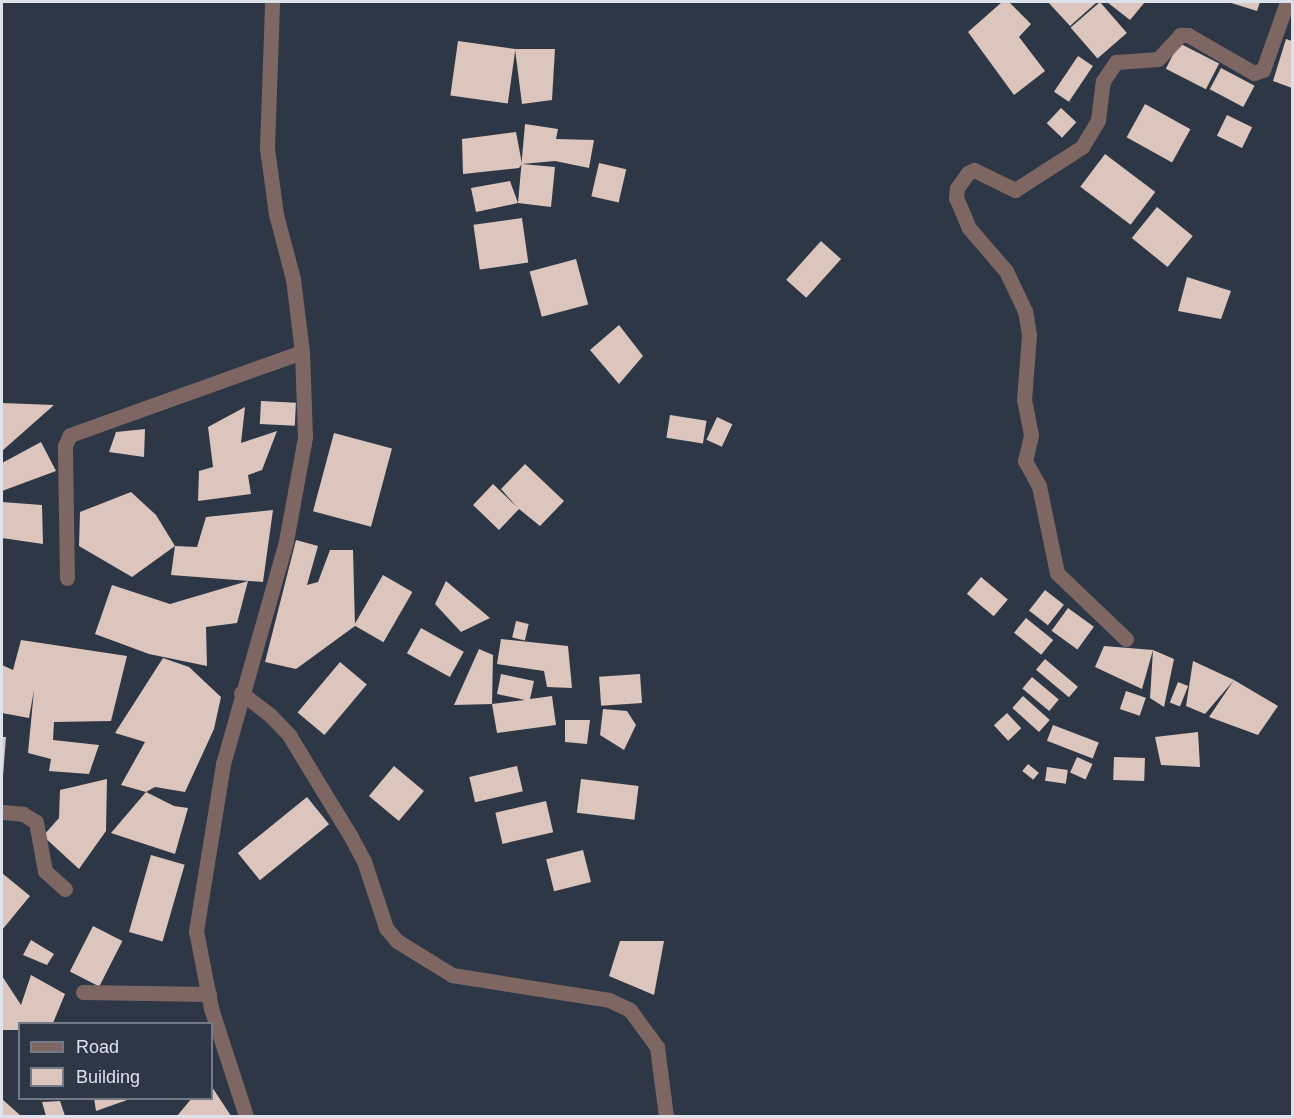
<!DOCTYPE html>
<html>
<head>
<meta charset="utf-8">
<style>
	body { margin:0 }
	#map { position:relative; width:1294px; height:1118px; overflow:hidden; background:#2e3745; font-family:Arial,sans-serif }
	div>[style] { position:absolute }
	.building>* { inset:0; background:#dbc5bc; transform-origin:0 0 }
	.minor>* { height:15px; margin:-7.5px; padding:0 7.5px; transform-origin:7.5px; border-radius:7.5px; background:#7e6663 }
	span { translate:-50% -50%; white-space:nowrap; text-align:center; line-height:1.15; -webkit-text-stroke:6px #2e3745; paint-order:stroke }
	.frame { position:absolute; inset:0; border:3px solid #dce1ea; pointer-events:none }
	.legend { position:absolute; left:18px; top:1022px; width:195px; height:78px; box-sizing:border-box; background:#2e3745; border:2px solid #747b87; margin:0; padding:8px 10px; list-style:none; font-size:18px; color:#dce1ea }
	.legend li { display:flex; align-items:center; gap:12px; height:30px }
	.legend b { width:30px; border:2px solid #747b87 }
</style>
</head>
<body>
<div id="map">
	<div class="building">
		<div style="clip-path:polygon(1002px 2px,1009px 2px,1031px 24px,1019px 37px,1045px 71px,1014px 95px,968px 32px)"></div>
		<div style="clip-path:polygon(1048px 2px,1097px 2px,1070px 26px)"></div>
		<div style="left:1100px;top:2px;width:41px;height:39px;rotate:49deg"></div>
		<div style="clip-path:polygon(1107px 2px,1145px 2px,1130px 20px)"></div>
		<div style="clip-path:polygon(1228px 2px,1260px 2px,1257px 11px)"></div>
		<div style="clip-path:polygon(1286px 39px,1292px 41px,1292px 88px,1273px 81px)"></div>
		<div style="left:458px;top:41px;width:58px;height:55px;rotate:8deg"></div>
		<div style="left:1179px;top:43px;width:45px;height:29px;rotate:27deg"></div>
		<div style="clip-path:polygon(515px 49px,555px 49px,552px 100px,522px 104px)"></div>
		<div style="left:1078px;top:56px;width:18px;height:43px;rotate:34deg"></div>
		<div style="left:1221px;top:68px;width:38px;height:24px;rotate:28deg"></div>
		<div style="left:1145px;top:104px;width:52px;height:38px;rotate:29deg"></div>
		<div style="left:1061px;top:108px;width:21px;height:21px;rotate:43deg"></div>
		<div style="left:1227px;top:115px;width:28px;height:23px;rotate:26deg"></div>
		<div style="clip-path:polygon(525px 124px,558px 129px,556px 139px,594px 140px,589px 168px,555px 161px,522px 164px,555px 167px,551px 207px,518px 203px,476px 212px,471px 188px,510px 181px,518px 203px)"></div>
		<div style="clip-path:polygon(516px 132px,522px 164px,519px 168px,463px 174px,462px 139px)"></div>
		<div style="left:1105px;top:154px;width:63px;height:41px;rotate:37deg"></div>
		<div style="left:599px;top:163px;width:28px;height:34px;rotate:13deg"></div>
		<div style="left:1157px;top:207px;width:46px;height:40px;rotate:39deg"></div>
		<div style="left:522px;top:218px;width:45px;height:49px;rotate:82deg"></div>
		<div style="left:821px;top:241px;width:27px;height:52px;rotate:42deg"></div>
		<div style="left:576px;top:259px;width:47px;height:48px;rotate:75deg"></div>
		<div style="clip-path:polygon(1187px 277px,1231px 291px,1221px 319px,1178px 311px)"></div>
		<div style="clip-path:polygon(619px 325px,643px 356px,619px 384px,590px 350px)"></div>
		<div style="left:261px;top:401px;width:35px;height:23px;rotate:3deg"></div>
		<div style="clip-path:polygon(2px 403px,54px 405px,2px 451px)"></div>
		<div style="clip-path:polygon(245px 407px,241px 443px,277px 431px,262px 470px,248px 475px,251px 494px,198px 501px,199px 471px,213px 467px,208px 427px)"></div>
		<div style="left:670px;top:415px;width:37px;height:23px;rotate:9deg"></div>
		<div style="left:717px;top:417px;width:17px;height:25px;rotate:25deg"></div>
		<div style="clip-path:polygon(145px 429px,144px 457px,109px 452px,116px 432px)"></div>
		<div style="left:334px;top:433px;width:60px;height:81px;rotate:15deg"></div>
		<div style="clip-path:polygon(41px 442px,56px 471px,2px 491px,2px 463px)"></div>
		<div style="clip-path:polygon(525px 464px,564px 501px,540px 526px,519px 509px,499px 530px,473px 505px,493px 484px,517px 507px,501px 489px)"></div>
		<div style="clip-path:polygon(131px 492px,156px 515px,175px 546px,132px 577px,79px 546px,80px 512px)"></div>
		<div style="clip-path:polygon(2px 502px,42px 505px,43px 544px,2px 538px)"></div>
		<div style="clip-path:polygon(273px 510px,263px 582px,171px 575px,175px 546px,197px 547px,206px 517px)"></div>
		<div style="clip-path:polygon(296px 540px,318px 546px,307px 585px,318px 582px,330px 550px,353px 550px,355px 626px,296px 669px,265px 662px)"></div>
		<div style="left:383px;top:575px;width:34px;height:58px;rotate:30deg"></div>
		<div style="left:981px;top:577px;width:35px;height:22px;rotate:40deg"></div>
		<div style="clip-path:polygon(248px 581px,237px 623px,206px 627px,207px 666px,149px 654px,95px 634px,112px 585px,170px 604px)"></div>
		<div style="clip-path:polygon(446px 581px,490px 618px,461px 632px,435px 604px)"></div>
		<div style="left:1045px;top:590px;width:24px;height:26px;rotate:38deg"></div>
		<div style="left:1068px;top:608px;width:32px;height:28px;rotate:36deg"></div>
		<div style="left:1026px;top:618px;width:35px;height:19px;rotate:39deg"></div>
		<div style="left:516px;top:621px;width:13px;height:17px;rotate:13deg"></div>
		<div style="left:421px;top:628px;width:49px;height:29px;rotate:29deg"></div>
		<div style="clip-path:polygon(501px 639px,568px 646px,572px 688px,547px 687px,544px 671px,497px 664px)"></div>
		<div style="clip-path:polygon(21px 640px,127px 656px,111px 721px,54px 722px,53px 740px,99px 745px,89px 774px,49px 771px,51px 759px,28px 753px,34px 690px,29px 718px,2px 713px,2px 665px,13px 670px)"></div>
		<div style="clip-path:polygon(1104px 646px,1153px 650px,1174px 659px,1164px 707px,1150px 698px,1153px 650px,1142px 689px,1095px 667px)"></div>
		<div style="clip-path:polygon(479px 649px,493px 655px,492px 704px,454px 705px)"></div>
		<div style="clip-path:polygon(163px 658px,189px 667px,221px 697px,214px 729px,185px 792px,155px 787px,146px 792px,121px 785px,145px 742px,115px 733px)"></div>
		<div style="left:1045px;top:659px;width:43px;height:14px;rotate:40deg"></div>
		<div style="clip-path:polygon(1193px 661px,1234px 680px,1278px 706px,1258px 735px,1209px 717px,1234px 680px,1205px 714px,1186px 706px)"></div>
		<div style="left:340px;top:662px;width:35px;height:66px;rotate:40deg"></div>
		<div style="clip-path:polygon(501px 674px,534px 681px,530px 699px,552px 696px,556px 725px,497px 733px,492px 704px,525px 700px,497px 694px)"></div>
		<div style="left:640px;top:674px;width:29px;height:41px;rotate:86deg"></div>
		<div style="left:1032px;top:677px;width:35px;height:15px;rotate:40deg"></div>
		<div style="left:1178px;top:682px;width:11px;height:22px;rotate:22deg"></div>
		<div style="left:1126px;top:691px;width:21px;height:19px;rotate:19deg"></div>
		<div style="left:1023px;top:696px;width:36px;height:16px;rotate:42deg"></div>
		<div style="clip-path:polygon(603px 709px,627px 711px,636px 725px,624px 750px,600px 735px)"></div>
		<div style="left:1007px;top:713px;width:21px;height:18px;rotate:47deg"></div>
		<div style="clip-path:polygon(565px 720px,590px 720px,587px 744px,565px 742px)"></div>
		<div style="left:1053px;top:725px;width:49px;height:17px;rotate:21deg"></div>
		<div style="clip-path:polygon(1198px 732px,1200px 767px,1161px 765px,1155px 737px)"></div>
		<div style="clip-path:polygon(2px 737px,6px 737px,3px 776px,2px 776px)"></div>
		<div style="left:1077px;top:757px;width:17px;height:17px;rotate:24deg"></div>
		<div style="left:1114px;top:757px;width:31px;height:23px;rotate:2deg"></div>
		<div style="left:1028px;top:764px;width:14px;height:9px;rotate:39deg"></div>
		<div style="left:394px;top:766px;width:39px;height:39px;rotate:40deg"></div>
		<div style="left:517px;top:766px;width:26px;height:49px;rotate:77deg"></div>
		<div style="left:1047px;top:767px;width:21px;height:14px;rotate:8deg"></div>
		<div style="clip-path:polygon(107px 779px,106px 831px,79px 869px,43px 836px,59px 818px,60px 790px)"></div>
		<div style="left:581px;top:779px;width:58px;height:34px;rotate:7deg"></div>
		<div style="clip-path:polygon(146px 792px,174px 806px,188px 808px,175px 854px,111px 833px)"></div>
		<div style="left:307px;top:797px;width:35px;height:89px;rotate:51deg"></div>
		<div style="left:546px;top:801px;width:32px;height:52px;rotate:77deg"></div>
		<div style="left:583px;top:850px;width:33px;height:38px;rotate:76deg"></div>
		<div style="left:151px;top:855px;width:35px;height:80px;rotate:16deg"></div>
		<div style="clip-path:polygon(2px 873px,30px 896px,2px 930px)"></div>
		<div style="left:93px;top:926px;width:33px;height:51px;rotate:27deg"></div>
		<div style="clip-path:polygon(31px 940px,54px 954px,47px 965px,23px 955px)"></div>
		<div style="clip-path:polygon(620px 941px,664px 941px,654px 995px,609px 976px)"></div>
		<div style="clip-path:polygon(31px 975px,65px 994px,53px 1023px,20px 1023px,20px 1030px,2px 1030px,2px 976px,21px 1005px)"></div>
		<div style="clip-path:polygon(212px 1087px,231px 1116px,177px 1116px,192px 1098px,212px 1098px)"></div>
		<div style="clip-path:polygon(94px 1098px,130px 1098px,130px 1099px,96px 1111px)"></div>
		<div style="clip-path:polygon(2px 1099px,21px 1116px,2px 1116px)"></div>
		<div style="clip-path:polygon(60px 1101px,65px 1116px,46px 1116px,42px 1102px)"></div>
	</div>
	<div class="minor">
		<div style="left:67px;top:578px;width:132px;rotate:-90.9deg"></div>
		<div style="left:65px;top:446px;width:12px;rotate:-66deg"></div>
		<div style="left:70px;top:435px;width:246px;rotate:-19.7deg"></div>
		<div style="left:1126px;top:639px;width:95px;rotate:-136.3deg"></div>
		<div style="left:1057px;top:573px;width:89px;rotate:-101.7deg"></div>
		<div style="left:1039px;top:486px;width:29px;rotate:-119deg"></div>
		<div style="left:1025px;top:461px;width:27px;rotate:-77deg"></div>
		<div style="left:1031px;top:435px;width:36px;rotate:-101deg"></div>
		<div style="left:1024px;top:400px;width:65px;rotate:-85.6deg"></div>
		<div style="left:1029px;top:335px;width:24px;rotate:-99deg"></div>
		<div style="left:1025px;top:311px;width:44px;rotate:-115.4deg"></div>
		<div style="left:1006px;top:271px;width:57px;rotate:-130.7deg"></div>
		<div style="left:969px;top:228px;width:33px;rotate:-113deg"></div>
		<div style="left:956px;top:198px;width:10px;rotate:-84deg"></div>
		<div style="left:957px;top:188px;width:19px;rotate:-54deg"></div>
		<div style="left:968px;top:173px;width:7px;rotate:-27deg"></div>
		<div style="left:974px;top:170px;width:46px;rotate:26deg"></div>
		<div style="left:1015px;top:190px;width:80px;rotate:-32.7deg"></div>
		<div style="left:1082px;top:147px;width:31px;rotate:-59deg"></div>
		<div style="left:1098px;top:120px;width:39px;rotate:-83deg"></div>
		<div style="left:1103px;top:81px;width:23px;rotate:-56deg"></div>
		<div style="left:1116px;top:62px;width:42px;rotate:-4.1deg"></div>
		<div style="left:1158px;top:59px;width:33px;rotate:-47deg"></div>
		<div style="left:1180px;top:35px;width:8px"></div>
		<div style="left:1188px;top:35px;width:76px;rotate:29.9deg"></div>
		<div style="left:1254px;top:73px;width:9px;rotate:-18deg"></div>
		<div style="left:1263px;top:70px;width:72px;rotate:-70.6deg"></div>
		<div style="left:241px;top:693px;width:36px;rotate:37deg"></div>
		<div style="left:270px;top:715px;width:28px;rotate:46deg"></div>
		<div style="left:289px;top:735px;width:119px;rotate:58.7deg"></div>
		<div style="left:351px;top:837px;width:27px;rotate:62deg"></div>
		<div style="left:364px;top:861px;width:71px;rotate:71.8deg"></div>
		<div style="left:386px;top:928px;width:17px;rotate:50deg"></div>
		<div style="left:397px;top:941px;width:65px;rotate:31.7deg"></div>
		<div style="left:452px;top:975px;width:159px;rotate:9deg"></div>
		<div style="left:609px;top:1000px;width:23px;rotate:25deg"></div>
		<div style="left:630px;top:1010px;width:46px;rotate:53.9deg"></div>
		<div style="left:657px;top:1047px;width:70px;rotate:82.6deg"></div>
		<div style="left:2px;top:812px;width:21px;rotate:5deg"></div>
		<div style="left:23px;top:814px;width:15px;rotate:32deg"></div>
		<div style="left:36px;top:822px;width:50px;rotate:79.6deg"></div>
		<div style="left:45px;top:871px;width:27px;rotate:42deg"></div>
		<div style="left:83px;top:992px;width:126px;rotate:0.9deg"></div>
		<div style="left:246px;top:1116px;width:114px;rotate:-108deg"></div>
		<div style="left:211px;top:1008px;width:78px;rotate:-101deg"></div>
		<div style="left:196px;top:931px;width:169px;rotate:-80.8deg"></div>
		<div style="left:223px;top:764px;width:232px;rotate:-74.2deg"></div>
		<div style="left:286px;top:541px;width:106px;rotate:-79.6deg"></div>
		<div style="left:305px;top:437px;width:85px;rotate:-92deg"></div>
		<div style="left:302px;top:352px;width:74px;rotate:-97deg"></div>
		<div style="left:293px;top:279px;width:67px;rotate:-104.7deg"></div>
		<div style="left:276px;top:214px;width:67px;rotate:-97.8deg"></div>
		<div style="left:267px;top:148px;width:146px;rotate:-88deg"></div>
	</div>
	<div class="frame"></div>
	<ul class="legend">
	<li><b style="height:8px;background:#7e6663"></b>Road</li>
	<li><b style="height:16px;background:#dbc5bc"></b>Building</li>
	</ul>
</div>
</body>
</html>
